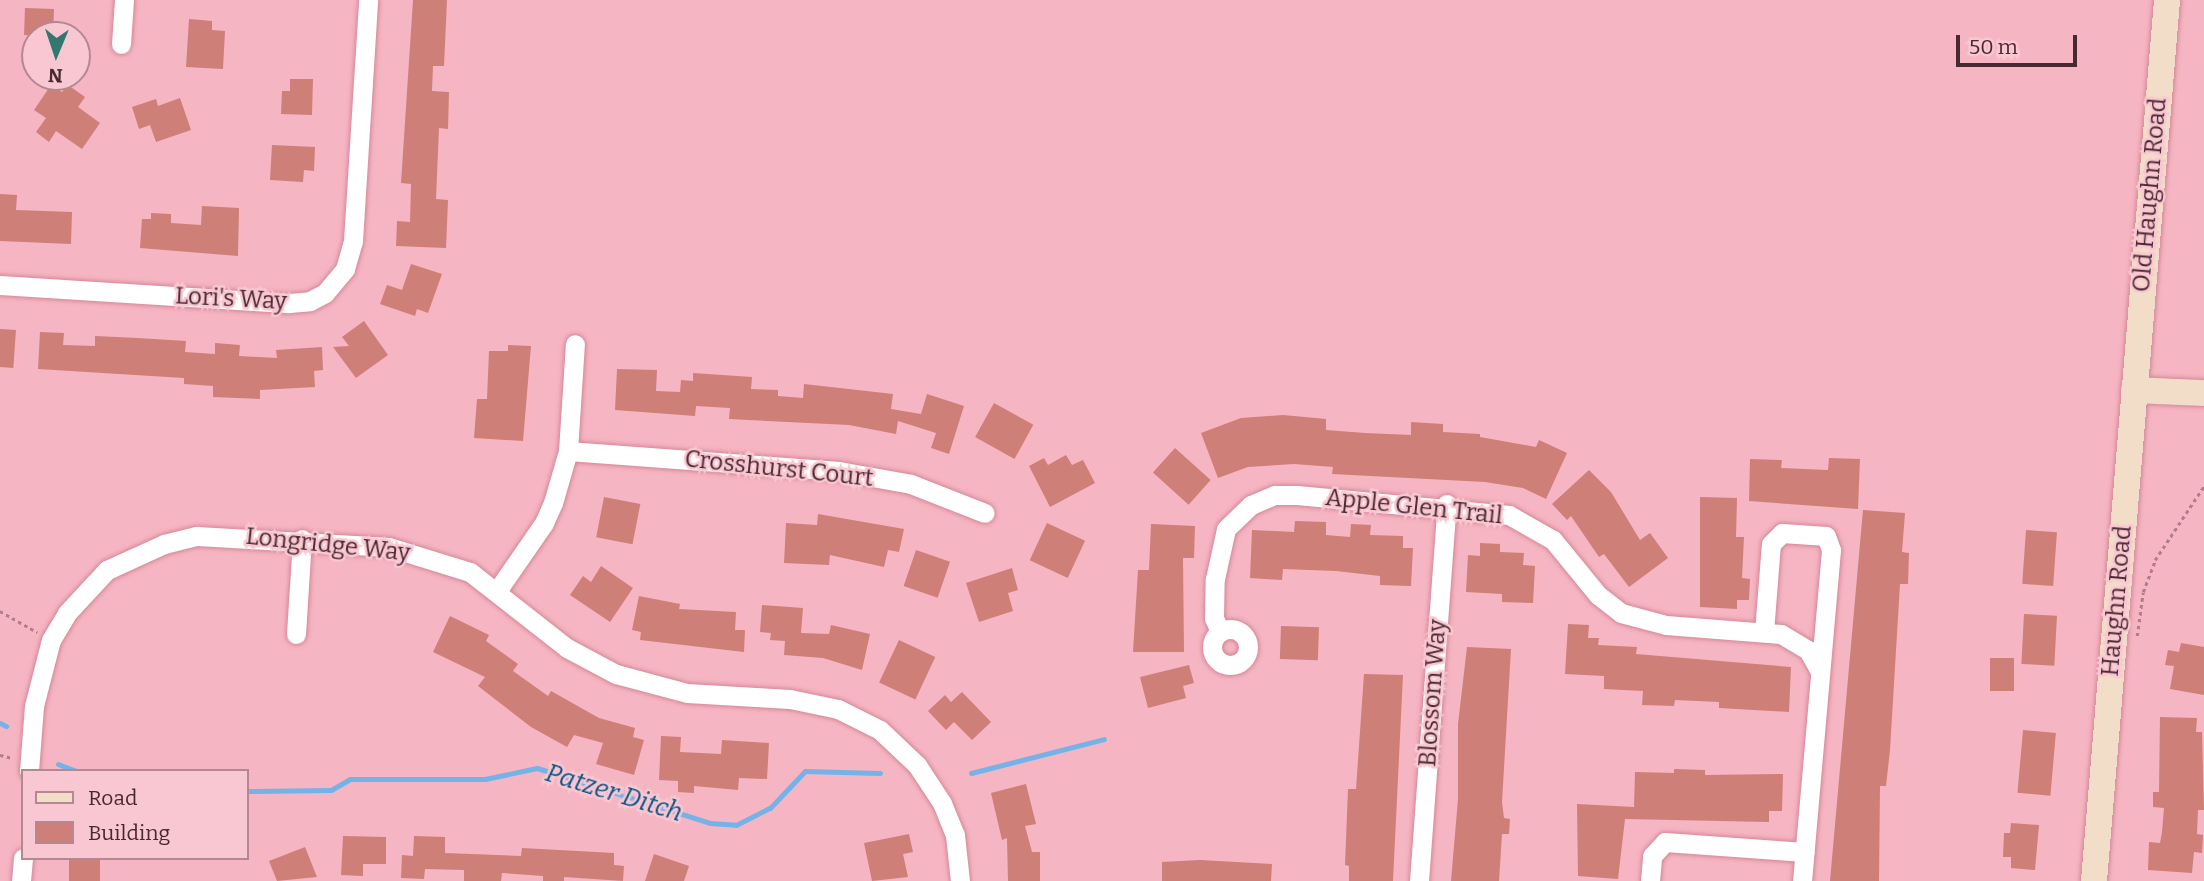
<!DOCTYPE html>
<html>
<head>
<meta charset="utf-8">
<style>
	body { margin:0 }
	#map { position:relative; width:2204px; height:881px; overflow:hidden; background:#f6b5c2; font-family:Bitter,serif }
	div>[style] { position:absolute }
	.stream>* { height:5px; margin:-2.5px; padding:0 2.5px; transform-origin:2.5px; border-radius:2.5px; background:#74b3e8 }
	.building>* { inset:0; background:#ce7f78; transform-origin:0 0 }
	.path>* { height:2.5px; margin-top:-1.25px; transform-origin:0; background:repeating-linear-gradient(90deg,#b07d88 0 3.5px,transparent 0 7px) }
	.roads { filter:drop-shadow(0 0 2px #d58798) drop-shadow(0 0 2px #d58798) }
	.street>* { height:19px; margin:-9.5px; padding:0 9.5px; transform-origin:9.5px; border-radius:9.5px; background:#fff }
	.street>.ring { margin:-9.5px; padding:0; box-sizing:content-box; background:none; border:19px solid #fff; border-radius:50% }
	.secondary>* { height:26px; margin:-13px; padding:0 13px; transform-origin:13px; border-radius:13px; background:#f2ddc8 }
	span { translate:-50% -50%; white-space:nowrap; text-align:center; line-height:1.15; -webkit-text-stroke:5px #f9c7d1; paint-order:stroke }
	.street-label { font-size:24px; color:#492931 }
	.water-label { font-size:26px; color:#0a5485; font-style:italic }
	.legend { position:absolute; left:21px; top:769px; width:228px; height:91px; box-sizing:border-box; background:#f9c7d1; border:2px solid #b38891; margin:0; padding:9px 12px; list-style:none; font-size:21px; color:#492931 }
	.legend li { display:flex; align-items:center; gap:14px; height:35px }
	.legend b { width:35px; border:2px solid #b38891 }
	.north { position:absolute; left:21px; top:21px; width:70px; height:70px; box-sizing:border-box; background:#f9c7d1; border:2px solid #b38891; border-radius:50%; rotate:182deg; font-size:19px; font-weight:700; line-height:28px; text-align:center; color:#492931 }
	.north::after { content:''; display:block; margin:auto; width:24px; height:32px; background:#317870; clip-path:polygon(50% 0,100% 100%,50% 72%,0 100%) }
	.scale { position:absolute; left:1956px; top:35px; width:121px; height:32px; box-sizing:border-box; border:4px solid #492931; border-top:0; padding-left:9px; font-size:21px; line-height:24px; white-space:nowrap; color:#492931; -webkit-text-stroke:5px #f9c7d1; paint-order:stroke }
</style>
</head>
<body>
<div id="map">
	<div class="stream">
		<div style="left:0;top:723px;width:7px;rotate:27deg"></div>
		<div style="left:58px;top:764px;width:19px;rotate:21deg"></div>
		<div style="left:971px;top:773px;width:137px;rotate:-14.3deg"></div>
		<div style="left:247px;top:791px;width:84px;rotate:-0.7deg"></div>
		<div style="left:331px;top:790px;width:22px;rotate:-30deg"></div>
		<div style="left:350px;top:779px;width:135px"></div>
		<div style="left:485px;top:779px;width:53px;rotate:-11.9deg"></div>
		<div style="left:537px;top:768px;width:182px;rotate:17.6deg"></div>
		<div style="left:710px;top:823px;width:26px;rotate:4deg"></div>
		<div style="left:736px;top:825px;width:38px;rotate:-27deg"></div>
		<div style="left:770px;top:808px;width:51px;rotate:-46.6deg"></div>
		<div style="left:805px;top:771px;width:75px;rotate:1.5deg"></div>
	</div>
	<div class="building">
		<div style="clip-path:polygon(413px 0,447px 0,444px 66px,433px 66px,432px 91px,449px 92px,448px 129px,439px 128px,436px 199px,448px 200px,446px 248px,396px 246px,397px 221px,410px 222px,411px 184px,401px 183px)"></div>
		<div style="left:25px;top:8px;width:29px;height:27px;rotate:2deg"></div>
		<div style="clip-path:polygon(189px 19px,212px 21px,212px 30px,225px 31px,223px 69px,186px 67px)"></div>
		<div style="clip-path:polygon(290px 79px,313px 79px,312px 115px,281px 114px,282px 91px,290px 91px)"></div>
		<div style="clip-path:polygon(51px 85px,62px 92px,68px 85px,85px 97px,78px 107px,100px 123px,82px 149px,56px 131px,49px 142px,36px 132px,46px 118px,34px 110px)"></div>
		<div style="clip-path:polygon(180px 98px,191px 130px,156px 142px,150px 125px,139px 129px,132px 107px,156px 99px,158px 106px)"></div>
		<div style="clip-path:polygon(272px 145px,315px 147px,314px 171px,304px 170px,303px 182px,270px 180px)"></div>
		<div style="clip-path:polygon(0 194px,17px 195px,16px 210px,72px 212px,71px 244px,0 241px)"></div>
		<div style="clip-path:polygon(202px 206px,239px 208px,238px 256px,140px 248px,142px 219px,151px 219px,151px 213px,171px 214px,171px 223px,201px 225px)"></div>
		<div style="clip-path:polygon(411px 264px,442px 274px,428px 313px,417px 309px,415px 316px,380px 304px,387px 285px,402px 290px)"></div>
		<div style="clip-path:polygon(364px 321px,388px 355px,356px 378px,333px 347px,349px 346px,342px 337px)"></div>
		<div style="left:0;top:329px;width:16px;height:38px;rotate:4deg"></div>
		<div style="clip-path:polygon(40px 332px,64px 333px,63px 345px,95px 346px,95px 336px,138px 338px,186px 341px,185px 352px,215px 354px,215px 343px,240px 345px,239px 356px,277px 358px,276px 350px,322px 347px,323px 370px,314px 371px,315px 387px,260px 390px,260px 399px,213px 397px,213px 386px,184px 384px,184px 378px,38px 369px)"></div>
		<div style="clip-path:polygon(508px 345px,531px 346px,523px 441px,474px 438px,477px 399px,487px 399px,489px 351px,508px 351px)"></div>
		<div style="clip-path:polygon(617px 369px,657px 370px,656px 391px,680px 392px,681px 380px,693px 381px,693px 373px,752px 377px,751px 389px,778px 390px,778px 396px,803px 398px,804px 384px,893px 394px,891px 409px,921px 414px,927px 394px,964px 406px,949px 454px,931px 448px,936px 433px,898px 421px,896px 434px,849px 425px,729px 419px,730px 408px,696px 406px,695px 416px,615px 410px)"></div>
		<div style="left:994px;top:403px;width:45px;height:39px;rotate:29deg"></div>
		<div style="clip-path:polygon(1283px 415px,1326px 419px,1326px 430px,1365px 433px,1411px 435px,1411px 422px,1443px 424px,1443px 432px,1480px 434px,1480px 437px,1536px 447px,1539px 440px,1567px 453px,1546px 499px,1523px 488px,1485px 482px,1332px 474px,1333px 467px,1294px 464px,1248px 467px,1218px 478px,1201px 433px,1241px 418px)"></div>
		<div style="left:1175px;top:448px;width:48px;height:33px;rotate:42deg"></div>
		<div style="clip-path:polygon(1066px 455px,1072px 465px,1083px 460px,1095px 483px,1050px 507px,1029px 466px,1044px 458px,1048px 465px)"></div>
		<div style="clip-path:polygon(1829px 458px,1860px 459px,1858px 509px,1749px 501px,1750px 459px,1782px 460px,1781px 468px,1828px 470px)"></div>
		<div style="clip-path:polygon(1589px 470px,1611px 492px,1640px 540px,1650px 533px,1668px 558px,1629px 587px,1604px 554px,1599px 557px,1571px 516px,1567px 520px,1552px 504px)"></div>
		<div style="left:604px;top:497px;width:37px;height:41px;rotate:11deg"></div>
		<div style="clip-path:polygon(1700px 497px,1737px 498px,1736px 537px,1744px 537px,1742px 578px,1750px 579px,1749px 600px,1737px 600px,1737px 609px,1700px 607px)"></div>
		<div style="clip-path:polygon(1863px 510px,1905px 513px,1902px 552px,1909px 553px,1908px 584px,1900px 584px,1890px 750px,1886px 786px,1880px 786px,1879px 881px,1830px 881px)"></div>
		<div style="clip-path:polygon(818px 514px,904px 529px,899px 552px,888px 550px,884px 567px,830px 555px,829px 565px,784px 563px,786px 523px,817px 525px)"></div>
		<div style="clip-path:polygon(1295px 521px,1326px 522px,1326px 535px,1350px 537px,1351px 524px,1371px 525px,1370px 535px,1403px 536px,1403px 548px,1413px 548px,1411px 586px,1380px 585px,1380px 576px,1336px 571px,1283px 569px,1282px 580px,1250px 578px,1252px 530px,1294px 532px)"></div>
		<div style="left:1047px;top:523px;width:42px;height:41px;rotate:25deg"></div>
		<div style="clip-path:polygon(1151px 524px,1195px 526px,1194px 558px,1183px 558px,1184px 652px,1133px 652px,1138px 570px,1149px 570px)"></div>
		<div style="left:2026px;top:530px;width:31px;height:54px;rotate:4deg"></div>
		<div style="clip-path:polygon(1480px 543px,1500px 544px,1500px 552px,1524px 553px,1523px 565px,1535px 566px,1533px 603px,1502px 602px,1502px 594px,1466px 592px,1468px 555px,1480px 556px)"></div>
		<div style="left:916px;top:550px;width:36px;height:38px;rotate:19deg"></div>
		<div style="clip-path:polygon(601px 566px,633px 588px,610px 622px,570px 595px,583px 576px,591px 582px)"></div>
		<div style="clip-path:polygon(1012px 568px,1018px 590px,1008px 593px,1013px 611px,979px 622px,966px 583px)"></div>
		<div style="clip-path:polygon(639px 596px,680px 604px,679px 609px,736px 612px,735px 630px,745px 630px,744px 652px,640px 640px,641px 632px,632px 630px)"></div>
		<div style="clip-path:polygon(762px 605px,803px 608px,801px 633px,829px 634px,831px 625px,870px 634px,862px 670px,823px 658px,784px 655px,785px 641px,770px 640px,771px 633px,760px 632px)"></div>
		<div style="left:2024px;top:614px;width:33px;height:50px;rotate:3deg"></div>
		<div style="clip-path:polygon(450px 616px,489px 635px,486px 641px,518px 664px,513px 671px,548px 696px,551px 691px,599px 718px,635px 728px,633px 737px,644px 740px,634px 775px,596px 764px,603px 743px,574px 735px,567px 747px,531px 727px,478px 686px,485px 677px,433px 652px)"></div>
		<div style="clip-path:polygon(1568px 624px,1589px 625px,1588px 638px,1599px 638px,1598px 645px,1637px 647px,1636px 654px,1791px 667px,1789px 712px,1719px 708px,1719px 702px,1675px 700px,1674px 706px,1642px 705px,1643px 691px,1604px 689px,1604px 676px,1565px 674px)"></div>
		<div style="left:1281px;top:626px;width:38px;height:33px;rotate:2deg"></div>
		<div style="left:899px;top:640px;width:40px;height:47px;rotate:25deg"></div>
		<div style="clip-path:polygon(2181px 643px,2204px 647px,2204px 695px,2170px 689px,2174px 666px,2165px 665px,2168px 650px,2179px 652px)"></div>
		<div style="clip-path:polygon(1467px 647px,1511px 649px,1502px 802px,1504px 818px,1510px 819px,1509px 834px,1502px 834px,1499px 881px,1451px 881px,1458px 799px,1458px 724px)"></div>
		<div style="left:1990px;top:658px;width:24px;height:33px"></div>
		<div style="clip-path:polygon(1189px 665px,1194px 683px,1183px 686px,1186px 698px,1148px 708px,1140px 677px)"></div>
		<div style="clip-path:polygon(1364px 674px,1403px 675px,1393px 881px,1349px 881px,1349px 866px,1345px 865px,1348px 789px,1356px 789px)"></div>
		<div style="clip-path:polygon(962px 692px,991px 722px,972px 740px,954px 722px,946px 730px,928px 711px,945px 695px,951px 702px)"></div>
		<div style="clip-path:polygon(2160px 717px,2197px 718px,2196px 732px,2202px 732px,2204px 810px,2198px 810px,2197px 834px,2203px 835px,2202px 853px,2194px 852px,2192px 873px,2148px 870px,2149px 842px,2160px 843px,2162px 832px,2164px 808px,2153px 807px,2153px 792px,2159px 792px)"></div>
		<div style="left:2023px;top:730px;width:33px;height:63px;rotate:5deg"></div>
		<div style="clip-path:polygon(661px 736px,681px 737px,680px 752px,721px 754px,722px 740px,769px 743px,767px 779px,739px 778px,738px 790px,694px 786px,694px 793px,678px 792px,678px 781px,659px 780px)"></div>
		<div style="clip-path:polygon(1674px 769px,1705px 770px,1705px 775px,1783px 774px,1782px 811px,1769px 811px,1769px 822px,1625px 819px,1618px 879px,1578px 876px,1577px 804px,1634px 807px,1635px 772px,1674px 773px)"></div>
		<div style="clip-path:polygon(1026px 784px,1036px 824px,1025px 826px,1032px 852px,1040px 852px,1040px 881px,1008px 881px,1007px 838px,1002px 840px,991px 793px)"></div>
		<div style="clip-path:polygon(2011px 823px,2039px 825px,2035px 870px,2011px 868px,2011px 857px,2003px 857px,2004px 833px,2010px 833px)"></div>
		<div style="clip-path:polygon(909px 834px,913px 852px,903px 854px,908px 877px,872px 881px,864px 843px)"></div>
		<div style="clip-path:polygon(343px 836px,386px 837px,386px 864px,363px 864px,363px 876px,341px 875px)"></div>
		<div style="clip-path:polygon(414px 836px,445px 837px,445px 853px,521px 856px,522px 848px,614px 853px,614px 865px,624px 866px,623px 881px,564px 877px,564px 881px,543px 881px,543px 876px,502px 873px,501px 881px,464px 881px,464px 870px,425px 869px,424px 879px,401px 878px,402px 855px,413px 856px)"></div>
		<div style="clip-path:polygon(305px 847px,317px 877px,277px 881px,269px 861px)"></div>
		<div style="clip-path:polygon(654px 854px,689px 866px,684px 881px,645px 881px)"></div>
		<div style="left:69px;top:858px;width:31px;height:23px"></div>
		<div style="clip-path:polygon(1200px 860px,1272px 864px,1271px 881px,1162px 881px,1162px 862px)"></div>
	</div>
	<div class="path">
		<div style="left:0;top:611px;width:43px;rotate:29.6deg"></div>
		<div style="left:2137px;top:636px;width:44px;rotate:-82.2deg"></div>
		<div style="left:2143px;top:592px;width:34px;rotate:-69deg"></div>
		<div style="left:2155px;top:560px;width:89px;rotate:-56.5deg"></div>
		<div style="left:0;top:755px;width:13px;rotate:13deg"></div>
	</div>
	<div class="roads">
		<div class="street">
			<div style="left:121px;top:44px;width:44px;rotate:-86.1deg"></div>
			<div style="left:0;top:285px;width:290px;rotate:3.6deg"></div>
			<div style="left:289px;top:303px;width:21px;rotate:-5deg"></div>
			<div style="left:310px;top:301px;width:17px;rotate:-28deg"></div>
			<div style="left:325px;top:293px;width:31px;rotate:-50deg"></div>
			<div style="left:345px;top:269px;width:29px;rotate:-74deg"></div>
			<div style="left:353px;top:241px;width:241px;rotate:-86.4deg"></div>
			<div style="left:568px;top:451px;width:272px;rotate:4.2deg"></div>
			<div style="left:839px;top:471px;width:73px;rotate:10.2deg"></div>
			<div style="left:911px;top:484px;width:79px;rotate:21.4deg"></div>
			<div style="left:497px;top:591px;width:83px;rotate:-55.3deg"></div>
			<div style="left:544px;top:523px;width:22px;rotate:-66deg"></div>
			<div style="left:553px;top:503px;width:54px;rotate:-73.9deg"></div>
			<div style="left:568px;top:451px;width:107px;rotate:-86.3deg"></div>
			<div class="ring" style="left:1212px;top:629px;width:17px;height:17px"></div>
			<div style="left:1220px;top:632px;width:15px;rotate:-113deg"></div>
			<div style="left:1214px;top:618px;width:39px;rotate:-89deg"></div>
			<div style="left:1215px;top:579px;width:51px;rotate:-77.6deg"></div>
			<div style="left:1226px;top:529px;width:35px;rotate:-44deg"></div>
			<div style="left:1251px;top:505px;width:26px;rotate:-23deg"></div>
			<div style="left:1275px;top:495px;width:22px"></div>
			<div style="left:1297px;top:495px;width:213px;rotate:5.4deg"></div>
			<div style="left:1509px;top:515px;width:51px;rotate:29.6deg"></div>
			<div style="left:1553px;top:540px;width:71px;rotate:50.7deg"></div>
			<div style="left:1598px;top:595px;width:29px;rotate:38deg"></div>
			<div style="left:1621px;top:613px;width:47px;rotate:14.9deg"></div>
			<div style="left:1666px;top:625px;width:115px;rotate:4.5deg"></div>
			<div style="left:1781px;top:634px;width:31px;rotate:31deg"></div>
			<div style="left:1808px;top:650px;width:25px;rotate:61deg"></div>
			<div style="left:1764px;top:632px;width:88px;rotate:-85.5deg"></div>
			<div style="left:1771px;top:544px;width:16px;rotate:-45deg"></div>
			<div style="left:1782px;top:533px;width:44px;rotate:3.9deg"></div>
			<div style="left:1826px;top:536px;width:15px;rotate:70deg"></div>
			<div style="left:1831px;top:550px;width:332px;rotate:95deg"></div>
			<div style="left:296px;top:634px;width:95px;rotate:-86.4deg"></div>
			<div style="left:29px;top:771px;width:65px;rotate:-85.6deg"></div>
			<div style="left:34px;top:706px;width:68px;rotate:-75.6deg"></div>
			<div style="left:51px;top:640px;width:31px;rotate:-59deg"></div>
			<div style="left:67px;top:613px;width:59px;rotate:-47.1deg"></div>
			<div style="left:107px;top:570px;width:63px;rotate:-24.5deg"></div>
			<div style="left:164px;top:544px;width:34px;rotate:-14deg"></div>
			<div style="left:197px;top:536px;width:192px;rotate:3.3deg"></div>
			<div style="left:389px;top:547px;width:85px;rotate:17.2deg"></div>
			<div style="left:470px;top:572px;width:123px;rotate:38.1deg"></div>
			<div style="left:567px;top:648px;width:55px;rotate:28deg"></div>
			<div style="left:616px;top:674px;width:73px;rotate:15deg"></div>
			<div style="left:687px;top:693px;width:103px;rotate:3.3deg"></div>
			<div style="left:790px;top:699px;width:49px;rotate:11.8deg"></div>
			<div style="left:838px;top:709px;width:47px;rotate:26.6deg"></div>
			<div style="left:880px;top:730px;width:51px;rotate:43.4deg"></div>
			<div style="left:917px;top:765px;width:45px;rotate:56.7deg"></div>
			<div style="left:942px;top:803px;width:35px;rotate:68deg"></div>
			<div style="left:955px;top:835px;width:46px;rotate:83.8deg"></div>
			<div style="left:21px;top:881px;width:23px;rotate:-85deg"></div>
			<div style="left:1419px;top:881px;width:378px;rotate:-85.8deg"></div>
			<div style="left:1650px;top:881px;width:25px;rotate:-85deg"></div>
			<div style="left:1652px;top:856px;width:19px;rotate:-47deg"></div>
			<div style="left:1665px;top:842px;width:140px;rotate:4.1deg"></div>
		</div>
		<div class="secondary">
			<div style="left:2134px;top:390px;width:70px;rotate:2.5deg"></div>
			<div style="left:2094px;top:881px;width:884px;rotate:-85.26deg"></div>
		</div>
	</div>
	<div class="street-label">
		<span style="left:2150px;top:195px;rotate:-85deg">Old Haughn Road</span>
		<span style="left:231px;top:299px;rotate:3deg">Lori's Way</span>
		<span style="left:779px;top:469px;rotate:6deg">Crosshurst Court</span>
		<span style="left:1414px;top:507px;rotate:6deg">Apple Glen Trail</span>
		<span style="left:328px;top:545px;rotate:6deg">Longridge Way</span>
		<span style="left:2117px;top:601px;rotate:-85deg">Haughn Road</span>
		<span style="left:1433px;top:693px;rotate:-86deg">Blossom Way</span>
	</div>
	<div class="water-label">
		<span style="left:614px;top:793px;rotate:17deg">Patzer Ditch</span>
	</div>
	<ul class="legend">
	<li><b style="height:9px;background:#f2ddc8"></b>Road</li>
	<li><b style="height:19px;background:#ce7f78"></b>Building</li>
	</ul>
	<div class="north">N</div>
	<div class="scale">50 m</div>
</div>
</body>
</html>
